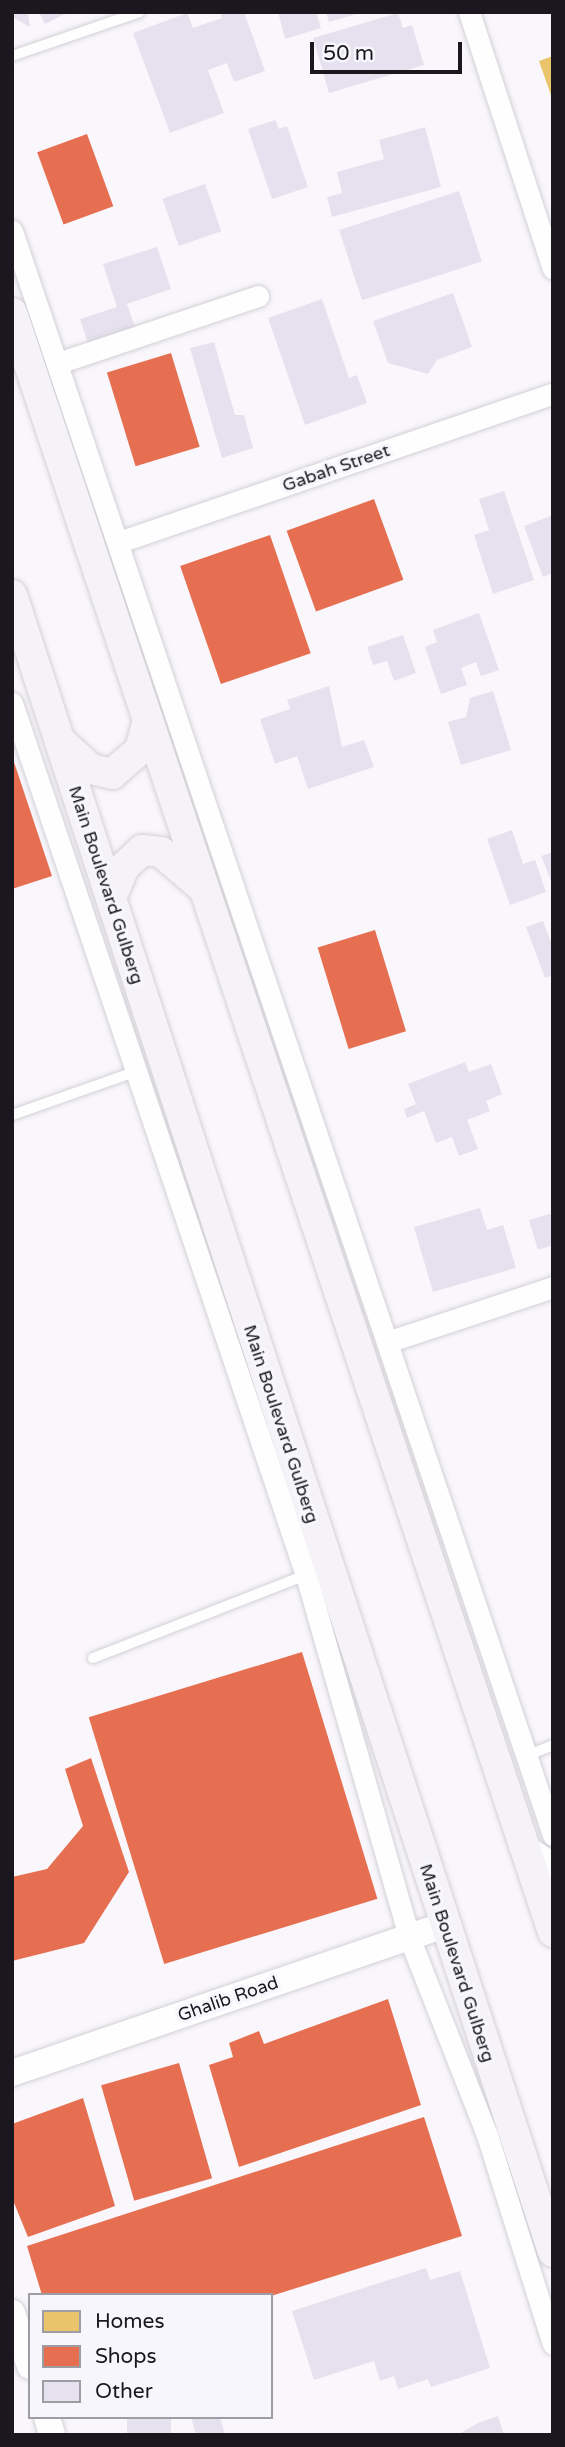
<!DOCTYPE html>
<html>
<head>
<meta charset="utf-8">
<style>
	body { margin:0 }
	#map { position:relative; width:565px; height:2447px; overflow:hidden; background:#f9f7fc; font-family:"Varela Round",sans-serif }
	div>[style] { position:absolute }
	.homes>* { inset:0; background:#e9c46a }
	.shops>* { inset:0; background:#e76f51; transform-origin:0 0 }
	.building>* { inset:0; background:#e6e1ee; transform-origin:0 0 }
	.roads { filter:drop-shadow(0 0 2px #d3d1d6) drop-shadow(0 0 2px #d3d1d6) }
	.service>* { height:10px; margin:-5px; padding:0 5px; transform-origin:5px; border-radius:5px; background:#fefeff }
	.minor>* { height:21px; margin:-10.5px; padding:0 10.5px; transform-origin:10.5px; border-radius:10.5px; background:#fefeff }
	.tertiary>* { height:26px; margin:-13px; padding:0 13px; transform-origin:13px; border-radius:13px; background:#fefeff }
	.secondary>* { height:30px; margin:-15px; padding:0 15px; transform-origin:15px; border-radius:15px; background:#f5f3f7 }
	span { translate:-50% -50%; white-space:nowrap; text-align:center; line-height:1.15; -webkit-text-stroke:7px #f8f6fd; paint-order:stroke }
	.street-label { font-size:18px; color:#1a171e }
	.frame { position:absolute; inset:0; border:14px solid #1a171e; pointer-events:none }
	.legend { position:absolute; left:28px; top:2293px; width:245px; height:126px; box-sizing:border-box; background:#f8f6fd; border:2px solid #9f9da4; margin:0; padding:9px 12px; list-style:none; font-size:21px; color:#1a171e }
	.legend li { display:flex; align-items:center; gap:14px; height:35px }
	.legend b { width:35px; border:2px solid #9f9da4 }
	.scale { position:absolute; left:310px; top:42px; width:152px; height:32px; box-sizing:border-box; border:4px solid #1a171e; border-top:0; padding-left:9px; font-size:21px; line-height:24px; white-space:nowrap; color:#1a171e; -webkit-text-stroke:5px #f8f6fd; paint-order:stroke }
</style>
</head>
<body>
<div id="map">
	<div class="homes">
		<div style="clip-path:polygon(553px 56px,553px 98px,552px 98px,539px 61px)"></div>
	</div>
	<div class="shops">
		<div style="left:87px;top:134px;width:77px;height:53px;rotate:70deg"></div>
		<div style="left:171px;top:353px;width:98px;height:67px;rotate:73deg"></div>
		<div style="left:374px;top:499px;width:86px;height:93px;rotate:70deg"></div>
		<div style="left:270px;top:535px;width:125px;height:95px;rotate:71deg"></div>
		<div style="clip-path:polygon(12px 756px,52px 876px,12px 889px)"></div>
		<div style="left:375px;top:930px;width:106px;height:60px;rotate:73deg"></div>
		<div style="left:302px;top:1652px;width:258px;height:223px;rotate:73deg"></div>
		<div style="clip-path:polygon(91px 1758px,129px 1872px,84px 1943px,12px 1961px,12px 1877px,47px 1869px,83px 1826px,65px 1769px)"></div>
		<div style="clip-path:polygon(388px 1999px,421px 2105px,239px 2167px,209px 2065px,233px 2057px,229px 2043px,259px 2031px,264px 2044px)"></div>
		<div style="left:179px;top:2063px;width:120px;height:81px;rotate:74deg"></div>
		<div style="clip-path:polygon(83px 2098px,115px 2206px,28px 2237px,12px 2198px,12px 2124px)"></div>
		<div style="clip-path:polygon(424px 2117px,462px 2236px,271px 2296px,42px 2295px,27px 2246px)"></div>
	</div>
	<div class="building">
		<div style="clip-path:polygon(12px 12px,28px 12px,30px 27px,12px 17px)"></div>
		<div style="clip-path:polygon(39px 12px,69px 12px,45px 24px)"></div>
		<div style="clip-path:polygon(220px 12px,244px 12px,265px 71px,234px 82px,227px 63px,208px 70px,224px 113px,170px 133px,133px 33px,187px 13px,193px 28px,222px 18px)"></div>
		<div style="clip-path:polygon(278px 12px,316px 12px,321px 28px,285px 39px)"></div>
		<div style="clip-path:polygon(326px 12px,360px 12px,360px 13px,329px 22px)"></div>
		<div style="clip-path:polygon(398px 13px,403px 28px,412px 25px,424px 65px,329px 93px,313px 38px)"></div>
		<div style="clip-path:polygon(275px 120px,279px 129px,287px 126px,308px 187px,272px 199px,248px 129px)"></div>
		<div style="clip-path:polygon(425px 127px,441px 187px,332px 217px,327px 197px,342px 193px,337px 172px,384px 159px,379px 140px)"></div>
		<div style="left:205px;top:184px;width:50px;height:45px;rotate:71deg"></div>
		<div style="left:459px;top:191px;width:74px;height:126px;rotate:72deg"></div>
		<div style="clip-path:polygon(157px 247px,171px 289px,127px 304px,136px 330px,89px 346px,80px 319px,117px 307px,103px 264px)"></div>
		<div style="clip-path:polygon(453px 293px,472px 347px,437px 360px,428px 374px,388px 363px,373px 321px)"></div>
		<div style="clip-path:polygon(322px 299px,349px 378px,357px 375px,367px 403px,305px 425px,268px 318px)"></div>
		<div style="clip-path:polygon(214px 342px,235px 415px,244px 415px,253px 448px,222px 458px,190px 348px)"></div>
		<div style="clip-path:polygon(504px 491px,534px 580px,493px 594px,474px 535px,489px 530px,479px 499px)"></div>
		<div style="clip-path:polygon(553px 515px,553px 573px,543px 577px,524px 526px)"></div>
		<div style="clip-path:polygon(479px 613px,499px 670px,481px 676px,476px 662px,461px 668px,467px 685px,441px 694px,425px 647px,437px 642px,433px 630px)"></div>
		<div style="clip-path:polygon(403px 635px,416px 673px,394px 681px,387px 661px,373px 665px,367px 647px)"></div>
		<div style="clip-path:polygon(329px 686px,342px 747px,364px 740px,374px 767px,308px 789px,297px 756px,275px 764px,260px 719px,290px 709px,287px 700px)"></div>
		<div style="clip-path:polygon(493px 691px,511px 750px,461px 765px,448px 722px,466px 717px,470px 698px)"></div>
		<div style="clip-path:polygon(512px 830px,523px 864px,535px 860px,546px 892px,510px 905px,487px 839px)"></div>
		<div style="clip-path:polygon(553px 852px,553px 886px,541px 856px)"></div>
		<div style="clip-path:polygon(543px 921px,553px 948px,553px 975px,545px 978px,526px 927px)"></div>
		<div style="clip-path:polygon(465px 1062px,469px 1072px,491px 1064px,502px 1094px,486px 1101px,490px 1111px,467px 1120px,478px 1149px,459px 1156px,452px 1137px,436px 1143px,424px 1111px,407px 1118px,404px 1109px,416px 1104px,408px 1084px)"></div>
		<div style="clip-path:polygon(480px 1208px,487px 1230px,503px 1225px,516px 1268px,433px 1292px,414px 1227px)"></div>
		<div style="clip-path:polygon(553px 1213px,553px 1245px,538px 1250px,529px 1220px)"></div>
		<div style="clip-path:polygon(426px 2268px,430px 2280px,460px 2271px,490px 2368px,431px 2387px,428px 2379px,398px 2389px,394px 2376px,380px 2381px,374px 2361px,314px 2380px,292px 2311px)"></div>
		<div style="clip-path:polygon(498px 2416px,504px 2435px,457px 2435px,478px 2423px)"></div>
		<div style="left:127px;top:2417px;width:44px;height:18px"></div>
		<div style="clip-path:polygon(191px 2417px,220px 2417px,225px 2435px,196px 2435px)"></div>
	</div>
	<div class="roads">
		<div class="service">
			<div style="left:12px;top:56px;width:135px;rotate:-19deg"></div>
			<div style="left:12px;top:1115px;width:133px;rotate:-19.4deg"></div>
			<div style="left:93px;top:1658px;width:229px;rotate:-21.3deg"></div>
			<div style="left:526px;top:1756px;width:29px;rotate:-22deg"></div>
		</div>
		<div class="minor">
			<div style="left:469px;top:12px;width:270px;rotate:71.9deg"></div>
			<div style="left:12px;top:231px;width:1693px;rotate:71.36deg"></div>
			<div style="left:58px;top:363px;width:211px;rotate:-18.5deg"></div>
			<div style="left:119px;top:542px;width:459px;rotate:-18.9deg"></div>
			<div style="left:12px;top:703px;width:920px;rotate:71.37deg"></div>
			<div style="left:306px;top:1575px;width:376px;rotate:74.1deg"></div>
			<div style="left:409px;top:1937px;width:213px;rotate:68.5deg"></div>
			<div style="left:487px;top:2135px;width:219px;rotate:72.5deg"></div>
			<div style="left:387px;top:1342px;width:175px;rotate:-18.3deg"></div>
		</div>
		<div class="tertiary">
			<div style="left:522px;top:1846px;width:37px;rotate:33deg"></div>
			<div style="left:12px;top:2073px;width:457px;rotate:-18.9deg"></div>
			<div style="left:12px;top:2313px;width:56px;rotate:71.2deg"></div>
			<div style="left:47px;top:2417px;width:19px;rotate:74deg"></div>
		</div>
		<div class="secondary">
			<div style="left:12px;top:313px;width:1707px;rotate:71.52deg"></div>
			<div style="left:12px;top:595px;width:1743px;rotate:71.92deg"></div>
			<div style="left:60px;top:741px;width:42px;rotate:42.1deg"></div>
			<div style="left:91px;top:769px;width:22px;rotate:13deg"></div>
			<div style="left:112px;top:774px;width:37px;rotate:-41deg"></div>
			<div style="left:140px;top:750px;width:31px;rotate:-75deg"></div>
			<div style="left:111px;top:898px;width:34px;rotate:-67deg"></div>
			<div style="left:124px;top:867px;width:25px;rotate:-43deg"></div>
			<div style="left:142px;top:850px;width:19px;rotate:6deg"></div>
			<div style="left:161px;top:852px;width:54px;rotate:40.5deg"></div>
		</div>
	</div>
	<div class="street-label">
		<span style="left:336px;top:468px;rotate:-19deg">Gabah Street</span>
		<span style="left:106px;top:885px;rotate:72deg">Main Boulevard Gulberg</span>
		<span style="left:281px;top:1424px;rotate:72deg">Main Boulevard Gulberg</span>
		<span style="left:457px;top:1963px;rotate:72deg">Main Boulevard Gulberg</span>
		<span style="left:228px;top:1999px;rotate:-19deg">Ghalib Road</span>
	</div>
	<div class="frame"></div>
	<ul class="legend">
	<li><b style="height:19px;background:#e9c46a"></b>Homes</li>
	<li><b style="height:19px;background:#e76f51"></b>Shops</li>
	<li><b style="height:19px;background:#e6e1ee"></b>Other</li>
	</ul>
	<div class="scale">50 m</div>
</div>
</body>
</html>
